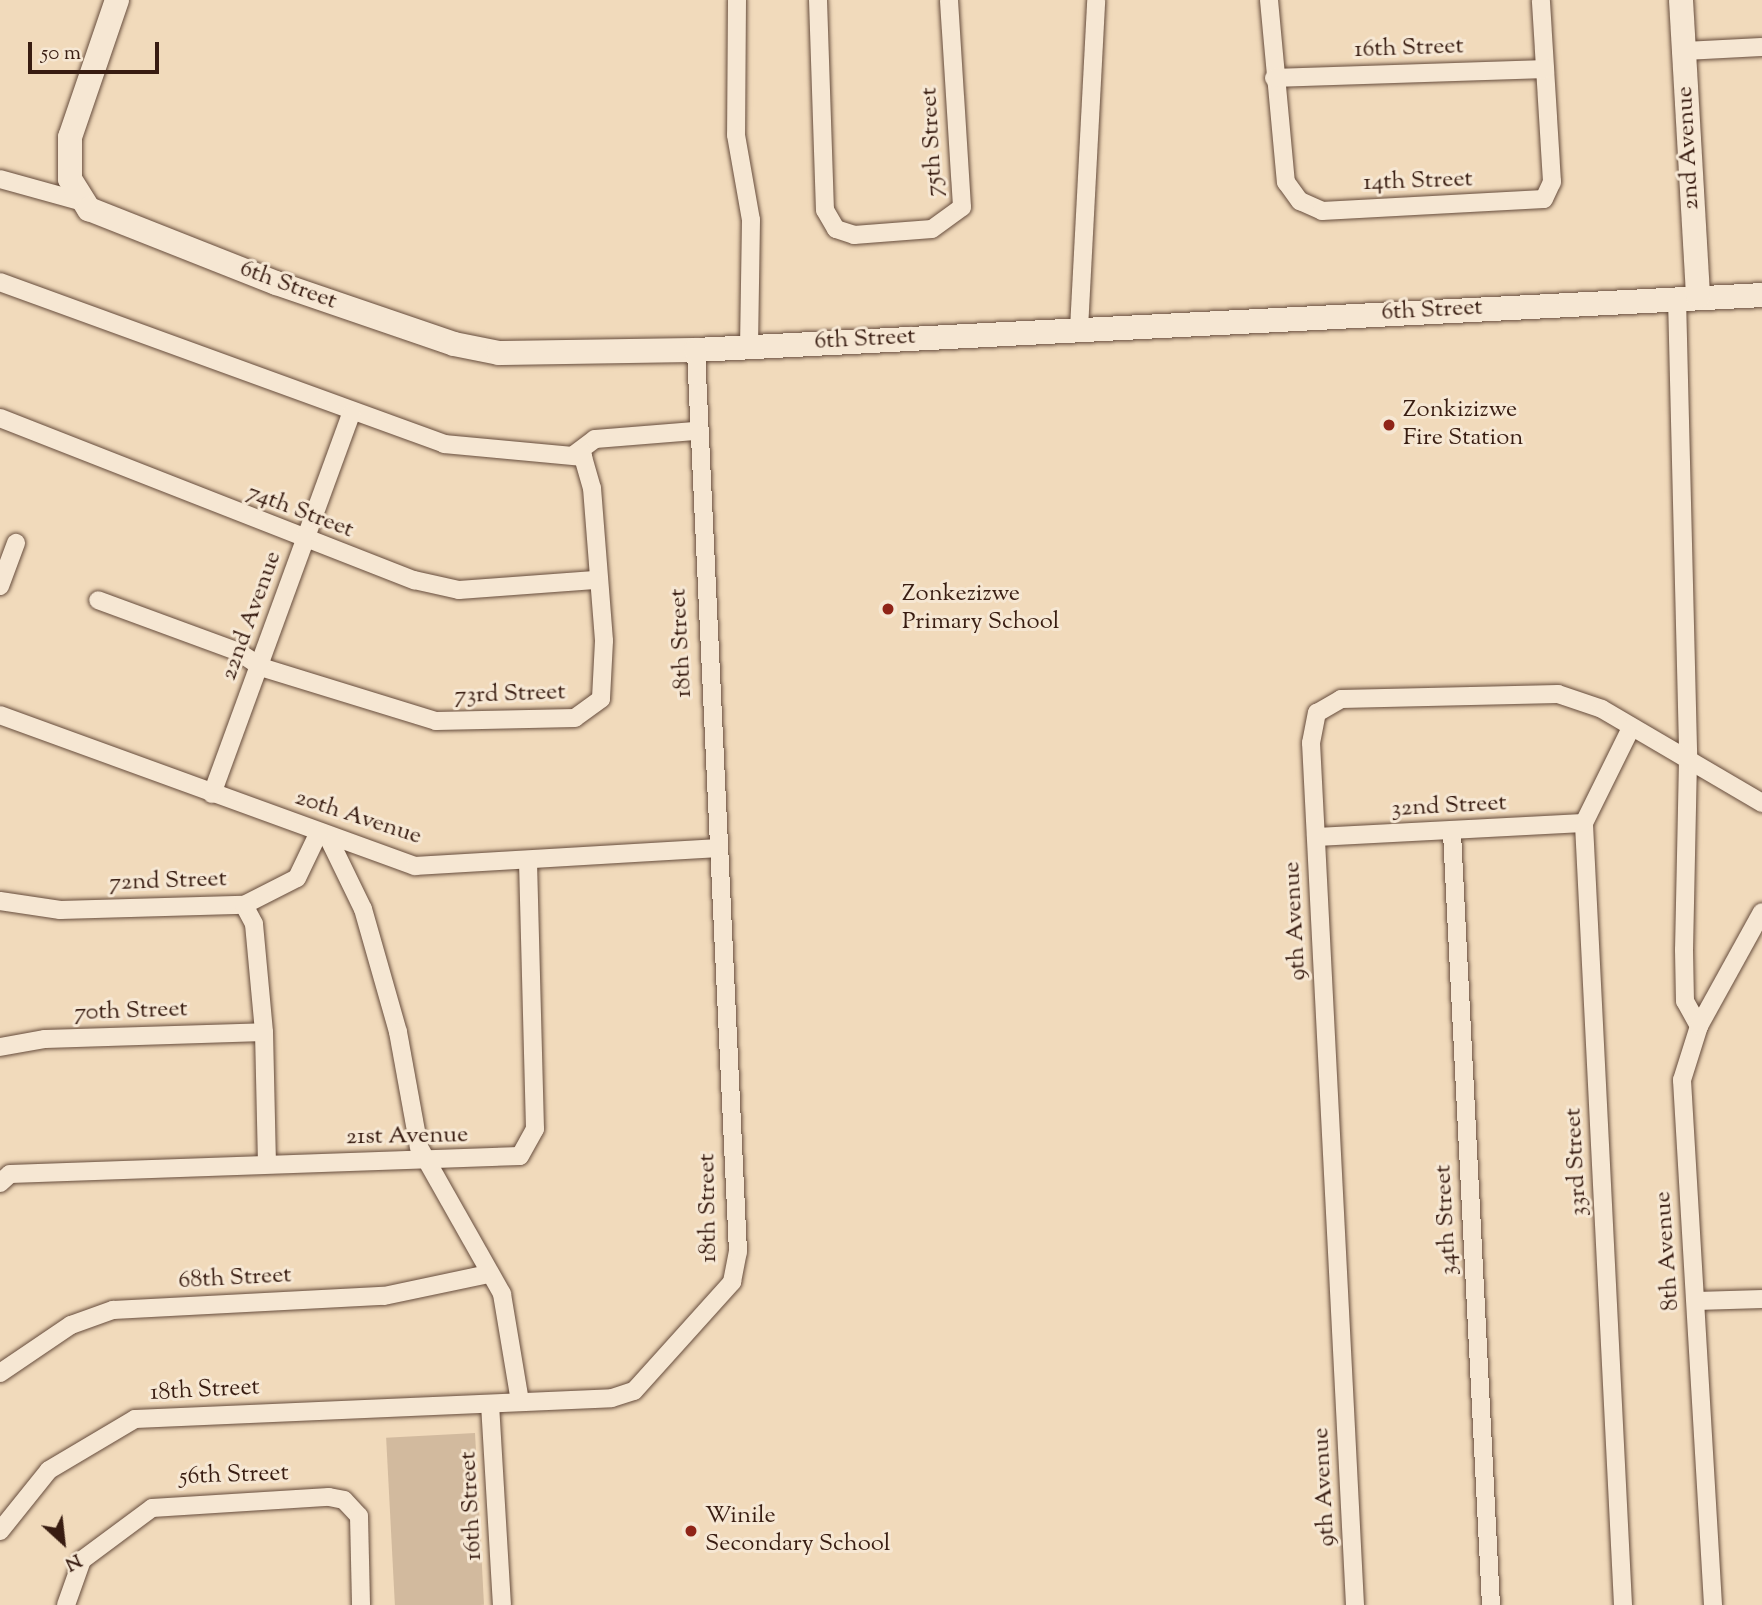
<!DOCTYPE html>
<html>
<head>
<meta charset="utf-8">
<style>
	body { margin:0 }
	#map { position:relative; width:1762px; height:1605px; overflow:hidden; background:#f1dabb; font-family:"Sorts Mill Goudy",serif }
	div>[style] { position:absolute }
	.green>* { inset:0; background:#d2ba9e; transform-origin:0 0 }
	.roads { filter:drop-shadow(0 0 2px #664c3c) drop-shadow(0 0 2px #664c3c) }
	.street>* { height:18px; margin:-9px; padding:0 9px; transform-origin:9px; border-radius:9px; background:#f6e7d3 }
	.secondary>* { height:24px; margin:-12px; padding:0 12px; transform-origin:12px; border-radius:12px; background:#f6e7d3 }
	.dots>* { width:19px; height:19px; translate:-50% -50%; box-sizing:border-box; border:4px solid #f6e7d3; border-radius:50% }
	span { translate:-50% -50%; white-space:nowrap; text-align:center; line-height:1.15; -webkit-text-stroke:6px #f6e7d3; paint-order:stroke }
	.street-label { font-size:24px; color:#381c11 }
	.poi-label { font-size:24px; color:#381c11 }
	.left { translate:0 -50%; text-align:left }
	.north { position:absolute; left:28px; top:1507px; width:70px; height:70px; -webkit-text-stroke:5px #f6e7d3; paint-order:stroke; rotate:153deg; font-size:19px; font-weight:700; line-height:28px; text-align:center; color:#381c11 }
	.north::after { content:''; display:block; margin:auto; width:24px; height:32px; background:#381c11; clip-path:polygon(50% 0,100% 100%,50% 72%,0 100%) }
	.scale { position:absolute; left:28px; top:42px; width:131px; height:32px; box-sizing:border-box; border:4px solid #381c11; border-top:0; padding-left:9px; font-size:21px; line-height:24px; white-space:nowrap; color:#381c11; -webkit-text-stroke:5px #f6e7d3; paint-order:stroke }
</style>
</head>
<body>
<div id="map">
	<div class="green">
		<div style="left:475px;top:1433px;width:172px;height:89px;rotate:87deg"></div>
	</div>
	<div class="roads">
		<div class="street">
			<div style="left:737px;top:0;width:135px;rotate:90.4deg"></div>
			<div style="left:736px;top:135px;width:86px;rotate:80deg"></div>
			<div style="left:751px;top:220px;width:126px;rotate:90.9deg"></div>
			<div style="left:818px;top:0;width:210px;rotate:88.1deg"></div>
			<div style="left:825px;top:210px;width:22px;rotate:60deg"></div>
			<div style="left:836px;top:229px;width:19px;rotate:18deg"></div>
			<div style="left:854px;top:235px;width:78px;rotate:-4.4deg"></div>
			<div style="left:932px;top:229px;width:37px;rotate:-36deg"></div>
			<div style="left:962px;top:207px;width:207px;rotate:-93.6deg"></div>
			<div style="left:1269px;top:0;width:183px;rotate:84.7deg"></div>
			<div style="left:1286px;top:182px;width:24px;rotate:54deg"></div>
			<div style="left:1300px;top:201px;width:24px;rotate:24deg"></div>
			<div style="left:1322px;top:211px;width:222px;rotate:-3.1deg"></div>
			<div style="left:1544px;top:199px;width:19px;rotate:-65deg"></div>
			<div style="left:1552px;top:182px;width:182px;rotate:-93.5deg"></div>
			<div style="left:1684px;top:51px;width:78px;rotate:-2.9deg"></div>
			<div style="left:1274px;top:78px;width:271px;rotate:-1.9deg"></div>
			<div style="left:0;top:179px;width:86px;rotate:15.5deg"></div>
			<div style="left:0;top:282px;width:473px;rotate:20deg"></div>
			<div style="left:444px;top:444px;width:140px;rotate:5.3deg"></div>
			<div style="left:583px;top:457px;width:32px;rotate:74deg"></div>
			<div style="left:592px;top:488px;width:153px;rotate:85.5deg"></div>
			<div style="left:604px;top:641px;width:58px;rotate:93deg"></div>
			<div style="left:601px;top:699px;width:32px;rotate:144deg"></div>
			<div style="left:575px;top:718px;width:139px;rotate:178.8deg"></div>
			<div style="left:436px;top:721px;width:183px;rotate:-162.9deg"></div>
			<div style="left:261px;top:667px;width:27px;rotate:-146deg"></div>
			<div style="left:239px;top:652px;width:150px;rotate:-159.8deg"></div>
			<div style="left:1677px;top:298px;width:462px;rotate:88.6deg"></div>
			<div style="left:1688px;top:760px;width:190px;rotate:91.2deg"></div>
			<div style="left:1684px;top:950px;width:51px;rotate:88.9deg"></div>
			<div style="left:1685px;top:1001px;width:29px;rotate:61deg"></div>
			<div style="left:1079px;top:329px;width:329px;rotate:-87deg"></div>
			<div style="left:0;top:418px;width:445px;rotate:21.4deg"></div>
			<div style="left:414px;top:580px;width:46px;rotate:12.5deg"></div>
			<div style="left:459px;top:590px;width:136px;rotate:-4.2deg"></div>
			<div style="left:575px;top:454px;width:25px;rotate:-37deg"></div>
			<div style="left:595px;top:439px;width:100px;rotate:-4.6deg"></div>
			<div style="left:0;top:586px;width:46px;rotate:-69.6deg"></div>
			<div style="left:0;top:715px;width:442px;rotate:20deg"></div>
			<div style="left:415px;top:866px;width:304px;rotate:-3.4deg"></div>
			<div style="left:212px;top:794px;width:405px;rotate:-69.9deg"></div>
			<div style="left:1452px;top:833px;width:773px;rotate:87.11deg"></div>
			<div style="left:327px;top:835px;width:82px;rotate:64.1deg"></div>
			<div style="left:363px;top:909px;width:128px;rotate:74.1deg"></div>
			<div style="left:398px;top:1032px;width:117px;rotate:79.7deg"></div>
			<div style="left:419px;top:1147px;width:169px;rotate:60.5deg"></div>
			<div style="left:502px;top:1294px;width:109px;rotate:80.5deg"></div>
			<div style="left:1316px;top:837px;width:268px;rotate:-3deg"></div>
			<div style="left:0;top:901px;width:61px;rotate:8.5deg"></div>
			<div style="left:60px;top:910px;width:184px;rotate:-1.6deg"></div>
			<div style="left:244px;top:905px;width:21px;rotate:62deg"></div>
			<div style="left:254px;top:924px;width:108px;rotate:84.7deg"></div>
			<div style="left:264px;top:1032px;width:132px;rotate:88.7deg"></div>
			<div style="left:244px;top:905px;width:59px;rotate:-27deg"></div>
			<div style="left:297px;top:878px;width:51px;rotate:-64.4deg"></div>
			<div style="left:0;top:1047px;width:46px;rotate:-10.1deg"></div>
			<div style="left:45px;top:1039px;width:219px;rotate:-1.8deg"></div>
			<div style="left:0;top:1183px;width:13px;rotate:-42deg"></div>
			<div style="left:10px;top:1174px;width:510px;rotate:-2.02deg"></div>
			<div style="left:520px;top:1156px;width:31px;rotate:-61deg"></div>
			<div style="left:535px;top:1129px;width:266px;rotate:-91.5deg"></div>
			<div style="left:1697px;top:1301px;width:65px;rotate:-1.8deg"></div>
			<div style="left:0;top:1373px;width:86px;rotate:-34.1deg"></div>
			<div style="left:71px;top:1325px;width:45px;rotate:-19.7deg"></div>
			<div style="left:113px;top:1310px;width:271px;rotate:-3deg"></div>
			<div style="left:384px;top:1296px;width:106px;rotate:-11.9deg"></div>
			<div style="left:490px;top:1404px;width:201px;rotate:86.6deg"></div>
			<div style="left:0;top:1531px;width:78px;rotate:-51.2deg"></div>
			<div style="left:49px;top:1470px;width:100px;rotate:-30.7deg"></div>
			<div style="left:135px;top:1419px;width:477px;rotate:-2.5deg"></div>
			<div style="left:612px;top:1398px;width:23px;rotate:-18deg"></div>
			<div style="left:634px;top:1391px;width:147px;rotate:-48deg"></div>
			<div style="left:732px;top:1282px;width:31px;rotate:-79deg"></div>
			<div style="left:738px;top:1252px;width:903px;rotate:-92.67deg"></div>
			<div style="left:66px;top:1605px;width:48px;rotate:-70.4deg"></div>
			<div style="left:82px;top:1560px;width:87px;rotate:-36.6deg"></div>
			<div style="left:152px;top:1508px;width:177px;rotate:-3.6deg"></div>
			<div style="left:329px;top:1497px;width:15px;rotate:11deg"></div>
			<div style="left:344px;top:1500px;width:22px;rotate:47deg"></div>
			<div style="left:359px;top:1516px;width:89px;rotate:88.7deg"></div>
			<div style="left:1355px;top:1605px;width:863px;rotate:-92.92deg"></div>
			<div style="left:1311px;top:743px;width:31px;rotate:-79deg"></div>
			<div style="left:1317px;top:713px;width:28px;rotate:-30deg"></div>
			<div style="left:1341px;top:699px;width:217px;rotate:-1.3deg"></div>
			<div style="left:1558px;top:694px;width:46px;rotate:18.8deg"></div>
			<div style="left:1602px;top:709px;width:186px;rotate:30.4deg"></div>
			<div style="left:1623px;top:1605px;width:783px;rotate:-92.86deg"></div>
			<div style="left:1584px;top:823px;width:106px;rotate:-63.7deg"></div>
			<div style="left:1713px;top:1605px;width:526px;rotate:-93.38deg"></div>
			<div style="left:1682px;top:1080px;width:57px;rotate:-72.5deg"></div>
			<div style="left:1699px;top:1026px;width:130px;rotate:-61.1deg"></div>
		</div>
		<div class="secondary">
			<div style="left:117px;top:0;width:145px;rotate:108.9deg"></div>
			<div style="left:70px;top:137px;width:42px;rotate:90deg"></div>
			<div style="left:70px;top:179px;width:36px;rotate:58deg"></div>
			<div style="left:89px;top:209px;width:201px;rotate:21.6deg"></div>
			<div style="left:276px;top:283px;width:188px;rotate:18.9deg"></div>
			<div style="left:454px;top:344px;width:46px;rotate:11.3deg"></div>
			<div style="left:499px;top:353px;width:197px;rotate:-0.9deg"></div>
			<div style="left:696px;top:350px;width:1067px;rotate:-2.95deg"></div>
			<div style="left:1681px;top:0;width:297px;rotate:86.7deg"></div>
		</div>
	</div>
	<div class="dots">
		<div style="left:1389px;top:425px;background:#8f2418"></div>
		<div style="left:888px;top:609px;background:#8f2418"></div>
		<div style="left:691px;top:1531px;background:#8f2418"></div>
	</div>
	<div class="street-label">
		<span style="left:1409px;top:49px;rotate:-2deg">16th Street</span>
		<span style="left:933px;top:142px;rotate:-93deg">75th Street</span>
		<span style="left:1689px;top:148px;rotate:-93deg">2nd Avenue</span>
		<span style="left:1418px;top:182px;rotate:-2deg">14th Street</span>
		<span style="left:288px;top:286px;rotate:20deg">6th Street</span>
		<span style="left:1432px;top:311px;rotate:-3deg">6th Street</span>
		<span style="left:865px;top:340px;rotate:-3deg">6th Street</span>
		<span style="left:300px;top:512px;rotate:21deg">74th Street</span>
		<span style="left:252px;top:616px;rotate:-70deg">22nd Avenue</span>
		<span style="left:682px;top:643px;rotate:-93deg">18th Street</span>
		<span style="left:510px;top:695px;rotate:-2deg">73rd Street</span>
		<span style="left:1449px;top:807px;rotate:-3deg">32nd Street</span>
		<span style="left:358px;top:818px;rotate:18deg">20th Avenue</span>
		<span style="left:168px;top:882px;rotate:-2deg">72nd Street</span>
		<span style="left:1296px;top:921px;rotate:-93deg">9th Avenue</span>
		<span style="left:131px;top:1012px;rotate:-2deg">70th Street</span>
		<span style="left:407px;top:1137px;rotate:-1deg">21st Avenue</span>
		<span style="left:1577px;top:1162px;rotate:-93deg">33rd Street</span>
		<span style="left:709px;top:1208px;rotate:-91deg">18th Street</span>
		<span style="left:1447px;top:1220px;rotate:-93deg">34th Street</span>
		<span style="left:1668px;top:1251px;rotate:-94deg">8th Avenue</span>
		<span style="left:235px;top:1279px;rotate:-3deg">68th Street</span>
		<span style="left:205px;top:1391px;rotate:-3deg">18th Street</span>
		<span style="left:234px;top:1476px;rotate:-2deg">56th Street</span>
		<span style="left:1325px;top:1487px;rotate:-93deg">9th Avenue</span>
		<span style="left:472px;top:1506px;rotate:-93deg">16th Street</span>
	</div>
	<div class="poi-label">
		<span class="left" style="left:1403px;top:425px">Zonkizizwe<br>Fire Station</span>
		<span class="left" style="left:902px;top:609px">Zonkezizwe<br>Primary School</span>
		<span class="left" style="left:705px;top:1531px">Winile<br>Secondary School</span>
	</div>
	<div class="north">N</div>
	<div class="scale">50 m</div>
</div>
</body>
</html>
